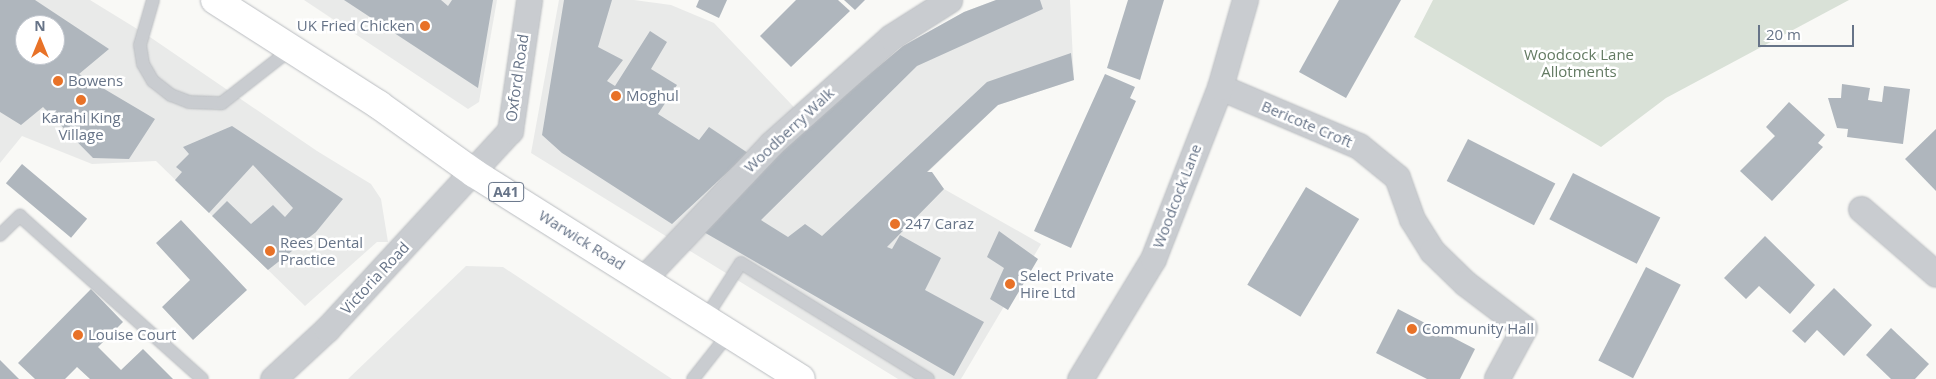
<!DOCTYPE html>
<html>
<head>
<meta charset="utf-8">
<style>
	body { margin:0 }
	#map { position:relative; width:1936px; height:379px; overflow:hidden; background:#f9f9f6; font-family:"Open Sans",sans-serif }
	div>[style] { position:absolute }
	.built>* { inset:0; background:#e9eae9 }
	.green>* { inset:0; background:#d9e1d7 }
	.building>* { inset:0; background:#afb6bd; transform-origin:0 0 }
	.roads { filter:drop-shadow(0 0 1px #b9bcc0) drop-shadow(0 0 1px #b9bcc0) }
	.lane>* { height:12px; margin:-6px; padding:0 6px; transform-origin:6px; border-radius:6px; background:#c9ccd0 }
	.street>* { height:25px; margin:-12.5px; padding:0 12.5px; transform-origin:12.5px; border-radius:12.5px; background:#c9ccd0 }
	.highway>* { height:28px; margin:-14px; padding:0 14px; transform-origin:14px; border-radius:14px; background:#fff }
	.dots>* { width:14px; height:14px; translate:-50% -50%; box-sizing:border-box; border:2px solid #fff; border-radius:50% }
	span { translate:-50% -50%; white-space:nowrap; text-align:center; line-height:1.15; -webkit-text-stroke:5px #fff; paint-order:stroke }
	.shield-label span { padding:1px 4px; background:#fff; border:1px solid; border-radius:4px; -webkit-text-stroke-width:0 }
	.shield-label { font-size:14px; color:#677488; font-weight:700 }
	.poi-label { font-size:15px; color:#677488 }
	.right { translate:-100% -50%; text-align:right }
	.left { translate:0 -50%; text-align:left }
	.park-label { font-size:15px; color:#637a62 }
	.street-label { font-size:15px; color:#677488 }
	.north { position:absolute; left:15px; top:15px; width:50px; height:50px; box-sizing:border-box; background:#fff; border:1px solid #c2c7cf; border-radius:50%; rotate:0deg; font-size:14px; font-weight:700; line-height:20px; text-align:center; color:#677488 }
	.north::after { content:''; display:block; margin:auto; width:18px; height:22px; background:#e87228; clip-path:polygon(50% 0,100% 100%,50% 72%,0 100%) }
	.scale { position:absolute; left:1758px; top:25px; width:96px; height:22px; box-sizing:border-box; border:2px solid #677488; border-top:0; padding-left:6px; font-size:15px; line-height:18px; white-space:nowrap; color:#677488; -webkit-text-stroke:4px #fff; paint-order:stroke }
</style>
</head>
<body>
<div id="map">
	<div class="built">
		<div style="clip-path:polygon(evenodd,0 0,90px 0,147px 35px,317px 151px,371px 184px,381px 199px,388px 242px,377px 242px,305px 306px,156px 161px,92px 164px,22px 136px,0 163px,0 0,25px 25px,55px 25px,55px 55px,25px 55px,25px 25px)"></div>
		<div style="clip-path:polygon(304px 0,497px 0,479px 102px,468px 109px)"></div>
		<div style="clip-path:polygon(559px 0,634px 0,671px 5px,714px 23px,810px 124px,903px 46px,964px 12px,996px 0,1070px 0,1074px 80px,998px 105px,928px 172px,944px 189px,1041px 244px,961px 379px,898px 379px,531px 153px)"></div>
		<div style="clip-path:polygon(466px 266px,503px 267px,672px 379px,348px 379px)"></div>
	</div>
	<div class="green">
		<div style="clip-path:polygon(1433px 0,1849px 0,1666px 98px,1601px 147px,1414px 37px)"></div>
	</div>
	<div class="building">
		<div style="clip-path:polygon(evenodd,0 0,35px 0,109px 49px,79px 74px,155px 119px,129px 159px,93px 158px,43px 107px,21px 125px,0 112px,0 0,25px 25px,55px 25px,55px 55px,25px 55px,25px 25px)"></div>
		<div style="clip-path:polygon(344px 0,441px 0,448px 6px,452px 0,493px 0,478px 88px)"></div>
		<div style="clip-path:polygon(564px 0,612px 0,598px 47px,623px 60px,607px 81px,615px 86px,650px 31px,667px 42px,651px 69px,677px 85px,658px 114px,699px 140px,709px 127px,748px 153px,672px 224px,562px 153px,542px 135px)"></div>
		<div style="clip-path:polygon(699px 0,727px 0,719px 18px,696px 7px)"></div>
		<div style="clip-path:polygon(796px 0,838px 0,850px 11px,791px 67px,760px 36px)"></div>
		<div style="clip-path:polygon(844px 0,865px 0,855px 10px)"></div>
		<div style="clip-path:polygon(996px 0,1040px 0,1043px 9px,917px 66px,761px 220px,788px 237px,805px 224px,822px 236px,987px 82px,1071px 53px,1074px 80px,998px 105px,927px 172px,932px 172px,944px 189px,887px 247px,892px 249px,900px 235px,941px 258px,925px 290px,984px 322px,954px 376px,702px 231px,810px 124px,903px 46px,964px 12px)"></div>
		<div style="clip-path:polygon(1128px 0,1164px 0,1140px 80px,1107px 68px)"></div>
		<div style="clip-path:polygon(1339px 0,1401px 0,1346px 98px,1299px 72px)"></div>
		<div style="clip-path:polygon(1105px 74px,1135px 87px,1130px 98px,1136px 101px,1071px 248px,1034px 231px)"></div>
		<div style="clip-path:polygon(1842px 84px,1870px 88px,1868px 100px,1882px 102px,1884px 86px,1910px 89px,1903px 144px,1847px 137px,1848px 129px,1837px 128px,1828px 98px,1841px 98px)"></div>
		<div style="clip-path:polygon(1789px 102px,1825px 135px,1818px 143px,1823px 147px,1772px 201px,1740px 171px,1775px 136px,1766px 127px)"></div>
		<div style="clip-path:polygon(232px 126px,343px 199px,316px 232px,268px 270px,212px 216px,227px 201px,251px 224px,273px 205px,285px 217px,293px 208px,253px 165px,209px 213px,175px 180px,182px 172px,176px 167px,189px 154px,183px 147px)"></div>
		<div style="clip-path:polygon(1936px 129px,1936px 191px,1905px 159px)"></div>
		<div style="left:1468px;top:139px;width:98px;height:47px;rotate:27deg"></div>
		<div style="left:22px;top:164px;width:85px;height:25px;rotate:40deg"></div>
		<div style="left:1573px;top:173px;width:98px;height:52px;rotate:27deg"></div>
		<div style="left:1306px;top:187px;width:62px;height:114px;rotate:31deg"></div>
		<div style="clip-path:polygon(181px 220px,247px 290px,193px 340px,162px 307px,190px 280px,156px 243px)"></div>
		<div style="clip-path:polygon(999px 231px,1038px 259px,1008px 310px,990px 299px,1004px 268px,987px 257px)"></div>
		<div style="clip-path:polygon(1765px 236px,1815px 285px,1790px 314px,1759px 286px,1746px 299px,1724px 278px)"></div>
		<div style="left:1646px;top:267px;width:39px;height:105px;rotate:27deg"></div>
		<div style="clip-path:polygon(1834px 288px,1872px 325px,1844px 356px,1817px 330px,1805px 343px,1792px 331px)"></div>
		<div style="clip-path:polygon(91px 289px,123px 322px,98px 347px,121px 370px,143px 349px,173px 379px,90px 379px,77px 367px,65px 379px,35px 379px,18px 363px)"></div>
		<div style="clip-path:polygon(1398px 309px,1475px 349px,1460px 379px,1427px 379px,1376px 353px)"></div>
		<div style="clip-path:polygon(1891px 328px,1929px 364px,1915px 379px,1891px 379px,1866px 355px)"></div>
		<div style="clip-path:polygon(0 360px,19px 379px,0 379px)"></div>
	</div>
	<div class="roads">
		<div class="lane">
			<div style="left:153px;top:0;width:47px;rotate:106.1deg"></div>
			<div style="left:140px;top:45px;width:19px;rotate:81deg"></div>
			<div style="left:143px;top:64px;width:20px;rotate:60deg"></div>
			<div style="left:153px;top:81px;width:23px;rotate:38deg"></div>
			<div style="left:171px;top:95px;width:19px;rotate:21deg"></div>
			<div style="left:189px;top:102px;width:33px;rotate:2deg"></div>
			<div style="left:222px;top:103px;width:88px;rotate:-38deg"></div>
			<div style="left:0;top:235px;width:28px;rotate:-44deg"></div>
			<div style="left:20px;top:216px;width:244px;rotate:41.8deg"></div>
			<div style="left:706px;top:317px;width:64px;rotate:-57.1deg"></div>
			<div style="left:741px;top:263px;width:220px;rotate:31.8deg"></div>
			<div style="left:693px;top:379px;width:60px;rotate:-51.8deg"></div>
		</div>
		<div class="street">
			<div style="left:1220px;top:87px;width:151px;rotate:23deg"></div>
			<div style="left:1359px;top:146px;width:49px;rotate:39.2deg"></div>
			<div style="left:1397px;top:177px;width:45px;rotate:70.3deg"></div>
			<div style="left:1412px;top:219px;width:38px;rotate:58deg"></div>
			<div style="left:1432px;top:251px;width:46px;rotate:44.1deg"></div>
			<div style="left:1465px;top:283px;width:74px;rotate:37.3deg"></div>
			<div style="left:1524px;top:328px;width:57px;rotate:118.4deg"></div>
			<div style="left:1861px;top:209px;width:99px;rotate:40.9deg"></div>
			<div style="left:644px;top:278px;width:185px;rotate:-46.5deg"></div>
			<div style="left:771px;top:144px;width:161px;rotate:-41.7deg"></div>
			<div style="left:891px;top:37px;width:69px;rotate:-32.5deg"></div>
			<div style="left:273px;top:379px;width:74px;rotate:-42.8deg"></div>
			<div style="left:327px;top:329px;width:270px;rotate:-47.3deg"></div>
			<div style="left:510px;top:131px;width:132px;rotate:-81.7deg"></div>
			<div style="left:1080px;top:379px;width:140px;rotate:-58.7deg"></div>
			<div style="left:1153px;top:259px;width:185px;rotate:-68.7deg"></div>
			<div style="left:1220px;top:87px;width:91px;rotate:-74deg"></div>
		</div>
		<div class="highway">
			<div style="left:215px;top:0;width:195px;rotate:32.6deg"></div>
			<div style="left:379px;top:105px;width:117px;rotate:35.6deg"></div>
			<div style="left:474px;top:173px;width:386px;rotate:32.2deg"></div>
		</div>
	</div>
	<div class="dots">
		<div style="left:425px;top:26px;background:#e87228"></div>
		<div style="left:58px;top:81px;background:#e87228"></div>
		<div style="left:616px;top:96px;background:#e87228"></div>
		<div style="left:81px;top:100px;background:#e87228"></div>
		<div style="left:895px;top:224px;background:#e87228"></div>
		<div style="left:270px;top:251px;background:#e87228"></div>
		<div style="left:1010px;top:284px;background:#e87228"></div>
		<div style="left:1412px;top:329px;background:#e87228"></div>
		<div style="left:78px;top:335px;background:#e87228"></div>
	</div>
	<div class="shield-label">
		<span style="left:506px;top:192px">A41</span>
	</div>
	<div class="poi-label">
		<span class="right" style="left:415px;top:26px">UK Fried Chicken</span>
		<span class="left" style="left:68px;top:81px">Bowens</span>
		<span class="left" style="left:626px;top:96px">Moghul</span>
		<span style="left:81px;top:126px">Karahi King<br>Village</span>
		<span class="left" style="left:905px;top:224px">247 Caraz</span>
		<span class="left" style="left:280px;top:251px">Rees Dental<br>Practice</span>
		<span class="left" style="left:1020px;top:284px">Select Private<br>Hire Ltd</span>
		<span class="left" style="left:1422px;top:329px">Community Hall</span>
		<span class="left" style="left:88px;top:335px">Louise Court</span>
	</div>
	<div class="park-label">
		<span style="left:1579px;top:63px">Woodcock Lane<br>Allotments</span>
	</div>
	<div class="street-label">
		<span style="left:517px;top:78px;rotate:-82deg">Oxford Road</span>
		<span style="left:1307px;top:124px;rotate:23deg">Bericote Croft</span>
		<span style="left:789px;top:130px;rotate:-43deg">Woodberry Walk</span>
		<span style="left:1177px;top:196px;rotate:-69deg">Woodcock Lane</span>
		<span style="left:582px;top:240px;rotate:32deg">Warwick Road</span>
		<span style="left:375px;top:278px;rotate:-47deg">Victoria Road</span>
	</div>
	<div class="north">N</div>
	<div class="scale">20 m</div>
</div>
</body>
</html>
